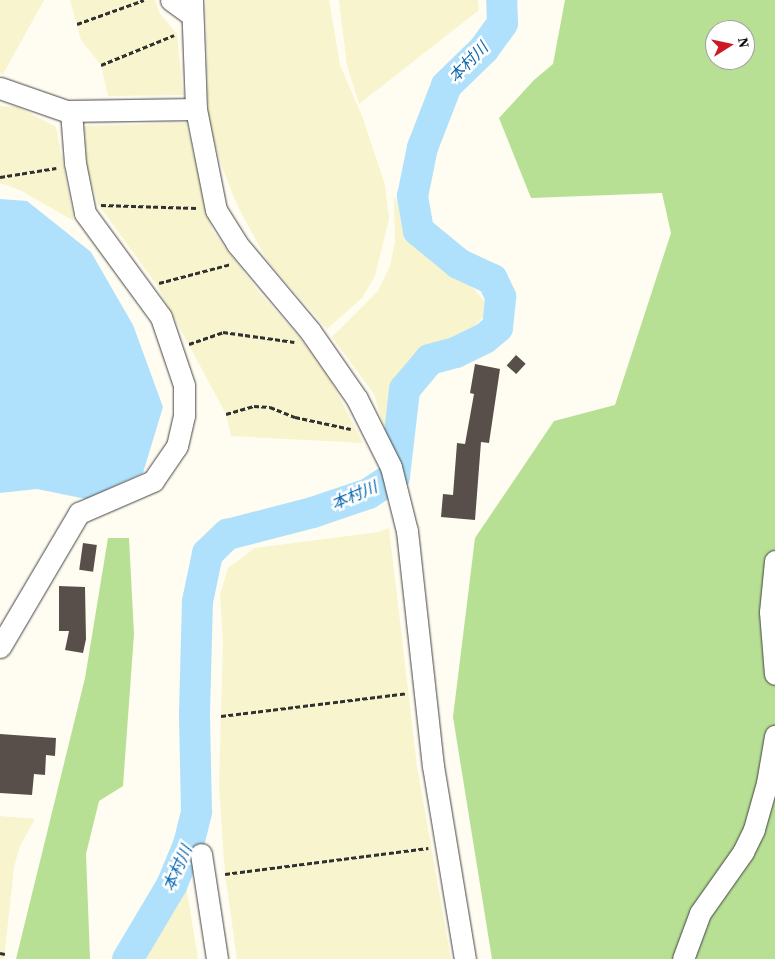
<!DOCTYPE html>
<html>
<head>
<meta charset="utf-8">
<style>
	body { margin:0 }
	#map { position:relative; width:775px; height:959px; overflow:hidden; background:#fffcf1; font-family:"Source Serif 4","Noto Sans JP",serif }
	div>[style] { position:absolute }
	.farmland>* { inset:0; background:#f8f4ce }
	.forest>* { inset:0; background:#b7e094 }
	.water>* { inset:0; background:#b0e1fc }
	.river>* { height:31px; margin:-15.5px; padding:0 15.5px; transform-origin:15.5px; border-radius:15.5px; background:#b0e1fc }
	.building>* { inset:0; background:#594f4a; transform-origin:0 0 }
	.path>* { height:3px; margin-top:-1.5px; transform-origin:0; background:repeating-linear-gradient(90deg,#313131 0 5px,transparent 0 7.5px) }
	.roads { filter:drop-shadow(0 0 1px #424242) drop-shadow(0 0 1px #424242) }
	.street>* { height:21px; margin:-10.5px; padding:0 10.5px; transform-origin:10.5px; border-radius:10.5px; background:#fff }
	span { translate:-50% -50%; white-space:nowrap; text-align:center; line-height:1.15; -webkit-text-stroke:5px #fff; paint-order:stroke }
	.water-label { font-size:16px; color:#0b69ad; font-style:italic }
	.north { position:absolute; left:705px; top:20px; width:50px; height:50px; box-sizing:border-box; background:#fff; border:1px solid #9f9f9f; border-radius:50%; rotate:80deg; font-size:14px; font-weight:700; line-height:20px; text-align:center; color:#0f0f0f }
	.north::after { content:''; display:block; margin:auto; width:18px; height:22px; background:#cd1924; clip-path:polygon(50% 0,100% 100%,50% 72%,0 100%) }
</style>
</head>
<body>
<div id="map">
	<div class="farmland">
		<div style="clip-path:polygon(0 0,44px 0,3px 74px,0 73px)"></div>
		<div style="clip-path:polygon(70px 0,155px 0,160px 14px,177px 34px,183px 95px,108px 96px,101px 65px,81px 40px)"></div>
		<div style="clip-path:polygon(206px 0,329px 0,340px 65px,362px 116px,385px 185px,389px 219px,375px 276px,362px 298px,327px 329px,267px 260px,238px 207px,222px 167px,208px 120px)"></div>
		<div style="clip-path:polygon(339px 0,478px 0,479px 10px,359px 104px,347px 65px)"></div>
		<div style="clip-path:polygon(0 106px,18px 107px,56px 127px,74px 221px,20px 190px,0 183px)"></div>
		<div style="clip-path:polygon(186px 123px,212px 230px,258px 291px,305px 344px,332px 383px,363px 443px,231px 436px,226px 414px,156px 284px,98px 204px,87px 169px,84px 126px)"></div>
		<div style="clip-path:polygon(394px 196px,411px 235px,437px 264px,474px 289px,486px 303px,485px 315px,464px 337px,429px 350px,411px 362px,401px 373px,394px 387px,387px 437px,374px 394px,332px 337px,378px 291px,390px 266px,395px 242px)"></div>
		<div style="clip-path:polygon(389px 528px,417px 766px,451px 959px,237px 959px,225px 874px,219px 786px,223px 642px,220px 595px,228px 568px,255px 548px,379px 532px)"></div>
		<div style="clip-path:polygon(0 816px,35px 819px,20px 846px,14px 867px,4px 959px,0 959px)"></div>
		<div style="clip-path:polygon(186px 885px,198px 959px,138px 959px)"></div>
	</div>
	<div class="forest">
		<div style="clip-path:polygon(evenodd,565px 0,775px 0,775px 959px,492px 959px,453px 717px,475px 538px,554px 421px,615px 405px,671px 233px,662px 193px,531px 198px,499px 118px,534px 80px,553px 64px,565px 0,715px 30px,745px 30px,745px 60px,715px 60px,715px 30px)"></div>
		<div style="clip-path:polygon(108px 538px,129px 538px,134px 634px,123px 786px,99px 801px,86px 854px,90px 959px,16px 959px,85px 678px)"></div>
	</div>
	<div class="water">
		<div style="clip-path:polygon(0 199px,27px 201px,91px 252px,133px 325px,163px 407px,143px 473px,86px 499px,37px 489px,0 493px)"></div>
	</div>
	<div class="river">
		<div style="left:127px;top:959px;width:86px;rotate:-59.3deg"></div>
		<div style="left:171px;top:885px;width:44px;rotate:-67.5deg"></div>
		<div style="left:188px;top:844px;width:34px;rotate:-76deg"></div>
		<div style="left:196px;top:811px;width:98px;rotate:-91.2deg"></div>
		<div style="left:194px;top:713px;width:112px;rotate:-88.5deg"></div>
		<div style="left:197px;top:601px;width:49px;rotate:-78.2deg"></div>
		<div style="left:207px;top:553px;width:28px;rotate:-44deg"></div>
		<div style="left:227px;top:534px;width:88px;rotate:-14.5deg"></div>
		<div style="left:312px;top:512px;width:59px;rotate:-18.7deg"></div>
		<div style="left:368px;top:493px;width:31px;rotate:-33deg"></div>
		<div style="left:394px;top:476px;width:88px;rotate:-83.4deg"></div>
		<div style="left:404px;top:389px;width:39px;rotate:-50deg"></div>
		<div style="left:429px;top:359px;width:27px;rotate:-15deg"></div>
		<div style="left:455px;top:352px;width:32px;rotate:-26deg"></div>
		<div style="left:484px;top:338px;width:17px;rotate:-40deg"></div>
		<div style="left:497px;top:327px;width:31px;rotate:-84deg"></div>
		<div style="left:500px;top:296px;width:19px;rotate:-115deg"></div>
		<div style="left:492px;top:279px;width:38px;rotate:-155deg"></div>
		<div style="left:458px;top:263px;width:52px;rotate:-140.5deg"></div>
		<div style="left:418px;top:230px;width:35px;rotate:-100deg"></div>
		<div style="left:412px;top:196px;width:50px;rotate:-78.5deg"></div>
		<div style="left:422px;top:147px;width:66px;rotate:-68.8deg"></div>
		<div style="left:446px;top:85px;width:52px;rotate:-44.2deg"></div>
		<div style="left:483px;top:49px;width:32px;rotate:-54deg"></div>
		<div style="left:502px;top:23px;width:23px;rotate:-92deg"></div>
	</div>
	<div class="building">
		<div style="left:516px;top:355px;width:13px;height:14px;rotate:42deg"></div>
		<div style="clip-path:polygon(475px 364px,500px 369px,489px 443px,481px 442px,475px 520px,441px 517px,443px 494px,453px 495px,457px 443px,465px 444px,474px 394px,470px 393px)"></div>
		<div style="left:83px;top:543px;width:14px;height:27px;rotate:8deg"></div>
		<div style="clip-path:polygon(59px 586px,85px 587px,86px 639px,83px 653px,65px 650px,69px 631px,59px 631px)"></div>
		<div style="clip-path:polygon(0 734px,56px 738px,55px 756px,46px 755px,45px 775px,34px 774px,32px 795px,0 793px)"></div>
	</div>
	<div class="path">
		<div style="left:77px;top:24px;width:71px;rotate:-19.7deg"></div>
		<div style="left:101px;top:65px;width:79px;rotate:-22.3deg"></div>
		<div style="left:0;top:177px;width:57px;rotate:-9.1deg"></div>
		<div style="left:101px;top:205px;width:96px;rotate:1.8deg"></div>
		<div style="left:159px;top:283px;width:74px;rotate:-14.8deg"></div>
		<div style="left:189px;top:344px;width:36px;rotate:-19deg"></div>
		<div style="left:223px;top:332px;width:72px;rotate:8deg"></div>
		<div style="left:226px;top:414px;width:29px;rotate:-16deg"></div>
		<div style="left:254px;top:406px;width:16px;rotate:4deg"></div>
		<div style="left:270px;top:407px;width:27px;rotate:22deg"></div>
		<div style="left:295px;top:417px;width:57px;rotate:12.1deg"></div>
		<div style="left:221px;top:716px;width:187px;rotate:-7deg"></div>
		<div style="left:225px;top:874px;width:205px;rotate:-7.3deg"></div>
		<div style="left:0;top:953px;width:5px;rotate:11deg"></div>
	</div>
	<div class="roads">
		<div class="street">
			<div style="left:171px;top:0;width:26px;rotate:36deg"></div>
			<div style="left:192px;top:0;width:109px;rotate:87.9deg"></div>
			<div style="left:196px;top:109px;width:103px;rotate:78.8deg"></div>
			<div style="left:216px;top:210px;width:40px;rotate:58deg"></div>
			<div style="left:237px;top:244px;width:114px;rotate:50deg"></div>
			<div style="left:310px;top:331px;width:83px;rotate:55.3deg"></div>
			<div style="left:357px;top:399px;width:76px;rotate:63.4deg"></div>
			<div style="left:391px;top:467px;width:66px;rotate:76deg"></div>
			<div style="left:407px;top:531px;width:236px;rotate:83.7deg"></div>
			<div style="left:433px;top:766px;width:196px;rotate:80.6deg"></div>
			<div style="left:0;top:88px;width:70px;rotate:19.2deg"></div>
			<div style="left:66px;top:111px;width:130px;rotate:-0.9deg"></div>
			<div style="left:775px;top:561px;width:51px;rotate:95.6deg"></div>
			<div style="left:770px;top:612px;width:62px;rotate:85.4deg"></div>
			<div style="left:0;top:647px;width:156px;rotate:-59.5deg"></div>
			<div style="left:79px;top:513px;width:81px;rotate:-23.4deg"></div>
			<div style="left:153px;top:481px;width:42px;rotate:-55.6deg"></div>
			<div style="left:177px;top:446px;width:32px;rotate:-77deg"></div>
			<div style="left:184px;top:415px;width:30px;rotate:-90deg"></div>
			<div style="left:184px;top:385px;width:72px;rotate:-108.7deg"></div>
			<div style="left:161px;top:317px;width:129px;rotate:-126.2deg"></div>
			<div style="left:85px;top:213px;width:51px;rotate:-101.3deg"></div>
			<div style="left:75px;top:163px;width:52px;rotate:-94.4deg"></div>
			<div style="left:201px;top:854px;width:106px;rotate:81.3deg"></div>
			<div style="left:683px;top:959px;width:49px;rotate:-69.7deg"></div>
			<div style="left:700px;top:913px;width:75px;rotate:-54.8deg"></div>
			<div style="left:743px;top:852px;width:25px;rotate:-64deg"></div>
			<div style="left:754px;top:829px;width:48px;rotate:-74.2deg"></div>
			<div style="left:767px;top:783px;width:48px;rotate:-80.3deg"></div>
		</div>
	</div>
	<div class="water-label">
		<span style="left:468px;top:62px;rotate:-46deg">本村川</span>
		<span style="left:354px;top:495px;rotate:-23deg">本村川</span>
		<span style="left:177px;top:868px;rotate:-66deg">本村川</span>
	</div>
	<div class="north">N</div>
</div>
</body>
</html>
